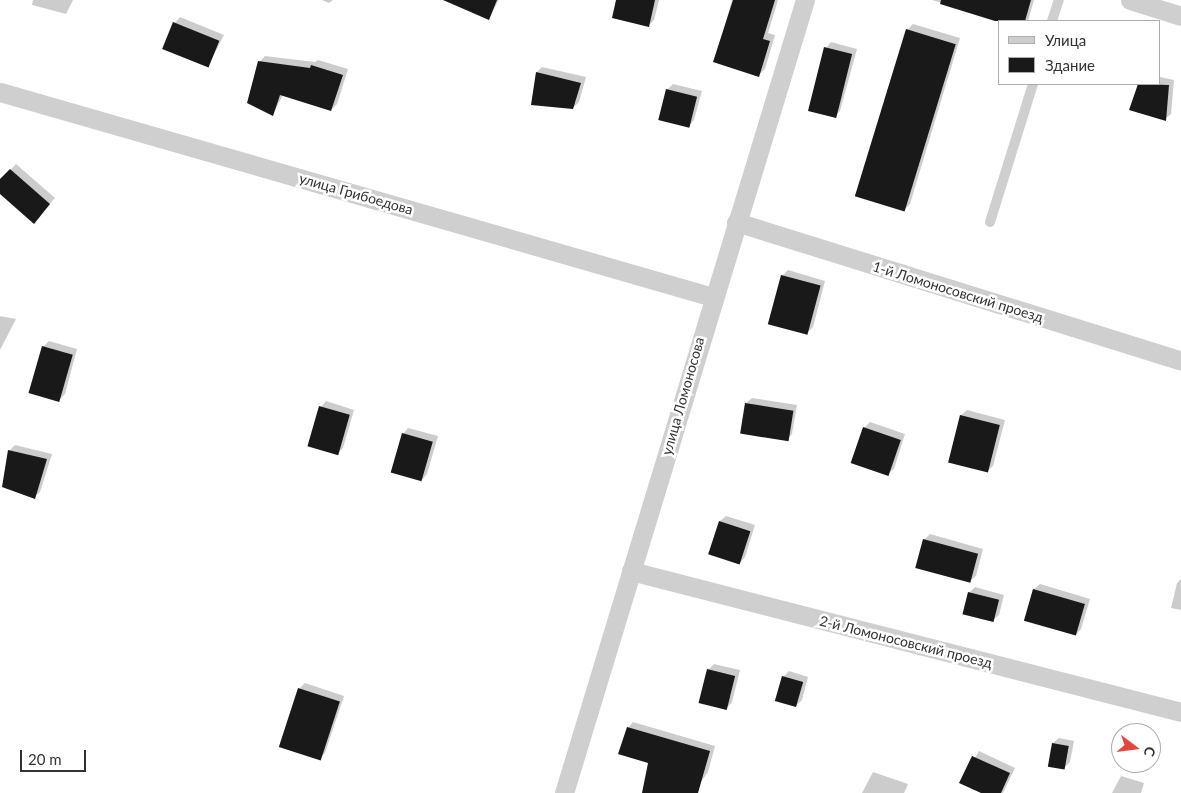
<!DOCTYPE html>
<html>
<head>
<meta charset="utf-8">
<style>
	body { margin:0 }
	#map { position:relative; width:1181px; height:793px; overflow:hidden; background:#fff; font-family:Lato,sans-serif }
	div>[style] { position:absolute }
	.shadow>* { inset:0; background:#0003 }
	.building>* { inset:0; background:#191919; transform-origin:0 0 }
	.service>* { height:10px; margin:-5px; padding:0 5px; transform-origin:5px; border-radius:5px; background:#cfcfcf }
	.minor>* { height:19px; margin:-9.5px; padding:0 9.5px; transform-origin:9.5px; border-radius:9.5px; background:#cfcfcf }
	span { translate:-50% -50%; white-space:nowrap; text-align:center; line-height:1.15; -webkit-text-stroke:5px #fff; paint-order:stroke }
	.street-label { font-size:14px; color:#323232 }
	.legend { position:absolute; left:998px; top:20px; width:162px; height:65px; box-sizing:border-box; background:#fff; border:1px solid #adadad; margin:0; padding:6px 9px; list-style:none; font-size:15px; color:#323232 }
	.legend li { display:flex; align-items:center; gap:10px; height:25px }
	.legend b { width:25px; border:1px solid #adadad }
	.north { position:absolute; left:1111px; top:723px; width:50px; height:50px; box-sizing:border-box; background:#fff; border:1px solid #adadad; border-radius:50%; rotate:105deg; font-size:14px; font-weight:700; line-height:20px; text-align:center; color:#323232 }
	.north::after { content:''; display:block; margin:auto; width:18px; height:22px; background:#de483f; clip-path:polygon(50% 0,100% 100%,50% 72%,0 100%) }
	.scale { position:absolute; left:20px; top:750px; width:66px; height:22px; box-sizing:border-box; border:2px solid #323232; border-top:0; padding-left:6px; font-size:15px; line-height:18px; white-space:nowrap; color:#323232; -webkit-text-stroke:4px #fff; paint-order:stroke }
</style>
</head>
<body>
<div id="map">
	<div class="shadow">
		<div style="clip-path:polygon(33px 0,73px 0,66px 14px,32px 5px)"></div>
		<div style="clip-path:polygon(322px 0,333px 0,329px 3px)"></div>
		<div style="clip-path:polygon(456px 0,499px 0,489px 18px)"></div>
		<div style="clip-path:polygon(617px 0,659px 0,654px 20px,648px 26px)"></div>
		<div style="clip-path:polygon(732px 0,778px 0,768px 33px,775px 35px,765px 69px,759px 75px,715px 61px)"></div>
		<div style="clip-path:polygon(932px 0,1034px 0,1028px 21px,1000px 21px)"></div>
		<div style="clip-path:polygon(180px 17px,224px 35px,208px 66px,175px 23px)"></div>
		<div style="clip-path:polygon(913px 24px,960px 38px,910px 204px,904px 210px,907px 30px)"></div>
		<div style="clip-path:polygon(831px 42px,857px 49px,840px 111px,834px 117px,826px 48px)"></div>
		<div style="clip-path:polygon(265px 56px,315px 62px,318px 60px,348px 69px,337px 104px,331px 110px,283px 95px,273px 114px,259px 62px)"></div>
		<div style="clip-path:polygon(542px 67px,586px 77px,579px 102px,573px 108px,537px 72px)"></div>
		<div style="clip-path:polygon(1160px 77px,1174px 80px,1171px 114px,1165px 119px,1130px 109px,1139px 84px,1160px 84px)"></div>
		<div style="clip-path:polygon(673px 84px,702px 91px,694px 120px,689px 126px,667px 90px)"></div>
		<div style="clip-path:polygon(16px 164px,55px 198px,39px 216px,0 193px,0 181px)"></div>
		<div style="clip-path:polygon(788px 270px,825px 281px,813px 327px,807px 333px,782px 276px)"></div>
		<div style="clip-path:polygon(0 316px,16px 319px,0 350px)"></div>
		<div style="clip-path:polygon(49px 341px,77px 349px,65px 394px,59px 400px,43px 347px)"></div>
		<div style="clip-path:polygon(752px 398px,797px 405px,792px 434px,787px 440px,746px 403px)"></div>
		<div style="clip-path:polygon(326px 401px,354px 410px,343px 448px,337px 454px,321px 407px)"></div>
		<div style="clip-path:polygon(967px 410px,1005px 420px,993px 466px,987px 471px,949px 461px,961px 415px)"></div>
		<div style="clip-path:polygon(870px 422px,905px 434px,894px 469px,888px 474px,864px 428px)"></div>
		<div style="clip-path:polygon(408px 428px,438px 436px,427px 474px,422px 480px,403px 434px)"></div>
		<div style="clip-path:polygon(15px 445px,52px 454px,40px 492px,34px 497px,9px 451px)"></div>
		<div style="clip-path:polygon(726px 516px,755px 525px,745px 557px,740px 563px,710px 553px,720px 521px)"></div>
		<div style="clip-path:polygon(930px 534px,983px 549px,976px 576px,970px 581px,924px 540px)"></div>
		<div style="clip-path:polygon(1181px 579px,1181px 610px,1171px 608px,1177px 583px)"></div>
		<div style="clip-path:polygon(1040px 584px,1090px 599px,1081px 629px,1076px 635px,1025px 620px,1034px 589px)"></div>
		<div style="clip-path:polygon(975px 587px,1004px 595px,999px 615px,993px 620px,969px 593px)"></div>
		<div style="clip-path:polygon(714px 664px,740px 670px,732px 702px,727px 708px,708px 670px)"></div>
		<div style="clip-path:polygon(789px 671px,808px 677px,802px 700px,796px 706px,783px 677px)"></div>
		<div style="clip-path:polygon(305px 683px,344px 696px,325px 753px,319px 759px,280px 746px,300px 688px)"></div>
		<div style="clip-path:polygon(633px 722px,715px 746px,708px 772px,693px 793px,644px 793px,650px 762px,628px 728px)"></div>
		<div style="clip-path:polygon(1059px 738px,1074px 741px,1070px 762px,1064px 768px,1053px 743px)"></div>
		<div style="clip-path:polygon(979px 751px,1015px 768px,1003px 793px,984px 793px,961px 782px)"></div>
		<div style="clip-path:polygon(873px 772px,908px 784px,904px 793px,862px 793px)"></div>
		<div style="clip-path:polygon(1121px 776px,1144px 783px,1141px 793px,1112px 793px)"></div>
	</div>
	<div class="building">
		<div style="clip-path:polygon(443px 0,497px 0,489px 20px)"></div>
		<div style="clip-path:polygon(616px 0,655px 0,649px 27px,612px 18px)"></div>
		<div style="clip-path:polygon(733px 0,775px 0,763px 39px,770px 41px,759px 77px,713px 62px)"></div>
		<div style="clip-path:polygon(941px 0,1031px 0,1025px 21px,995px 21px,940px 4px)"></div>
		<div style="left:173px;top:22px;width:50px;height:29px;rotate:22deg"></div>
		<div style="left:906px;top:29px;width:52px;height:175px;rotate:17deg"></div>
		<div style="left:824px;top:47px;width:29px;height:66px;rotate:14deg"></div>
		<div style="clip-path:polygon(258px 61px,310px 68px,311px 65px,343px 75px,331px 111px,280px 95px,273px 116px,247px 103px)"></div>
		<div style="clip-path:polygon(536px 72px,581px 83px,573px 109px,531px 105px)"></div>
		<div style="clip-path:polygon(1138px 84px,1169px 85px,1166px 121px,1129px 110px)"></div>
		<div style="left:666px;top:89px;width:32px;height:32px;rotate:14deg"></div>
		<div style="clip-path:polygon(10px 169px,50px 204px,34px 224px,0 194px,0 179px)"></div>
		<div style="left:781px;top:275px;width:41px;height:51px;rotate:15deg"></div>
		<div style="left:42px;top:346px;width:32px;height:49px;rotate:16deg"></div>
		<div style="left:745px;top:403px;width:49px;height:31px;rotate:9deg"></div>
		<div style="left:319px;top:406px;width:32px;height:42px;rotate:16deg"></div>
		<div style="left:960px;top:415px;width:41px;height:49px;rotate:14deg"></div>
		<div style="left:863px;top:427px;width:40px;height:38px;rotate:19deg"></div>
		<div style="left:402px;top:433px;width:32px;height:41px;rotate:16deg"></div>
		<div style="clip-path:polygon(8px 450px,47px 459px,35px 499px,2px 487px)"></div>
		<div style="left:719px;top:521px;width:33px;height:35px;rotate:18deg"></div>
		<div style="left:923px;top:539px;width:57px;height:30px;rotate:15deg"></div>
		<div style="left:1033px;top:589px;width:54px;height:33px;rotate:16deg"></div>
		<div style="left:968px;top:592px;width:32px;height:23px;rotate:14deg"></div>
		<div style="left:707px;top:669px;width:29px;height:35px;rotate:14deg"></div>
		<div style="left:782px;top:676px;width:22px;height:26px;rotate:16deg"></div>
		<div style="left:298px;top:688px;width:44px;height:62px;rotate:18deg"></div>
		<div style="clip-path:polygon(627px 727px,710px 751px,698px 793px,642px 793px,648px 763px,618px 754px)"></div>
		<div style="left:1052px;top:743px;width:17px;height:24px;rotate:10deg"></div>
		<div style="clip-path:polygon(972px 756px,1010px 773px,1001px 793px,981px 793px,959px 783px)"></div>
	</div>
	<div class="service">
		<div style="left:1052px;top:21px;width:22px;rotate:-72deg"></div>
		<div style="left:990px;top:222px;width:145px;rotate:-72.7deg"></div>
	</div>
	<div class="minor">
		<div style="left:1130px;top:0;width:53px;rotate:17.4deg"></div>
		<div style="left:0;top:92px;width:742px;rotate:16.04deg"></div>
		<div style="left:736px;top:222px;width:466px;rotate:17.3deg"></div>
		<div style="left:631px;top:571px;width:568px;rotate:14.38deg"></div>
		<div style="left:564px;top:793px;width:829px;rotate:-73.1deg"></div>
	</div>
	<div class="street-label">
		<span style="left:356px;top:194px;rotate:16deg">улица Грибоедова</span>
		<span style="left:958px;top:292px;rotate:17deg">1-й Ломоносовский проезд</span>
		<span style="left:683px;top:396px;rotate:-74deg">улица Ломоносова</span>
		<span style="left:906px;top:642px;rotate:14deg">2-й Ломоносовский проезд</span>
	</div>
	<ul class="legend">
	<li><b style="height:6px;background:#cfcfcf"></b>Улица</li>
	<li><b style="height:14px;background:#191919"></b>Здание</li>
	</ul>
	<div class="north">С</div>
	<div class="scale">20 m</div>
</div>
</body>
</html>
